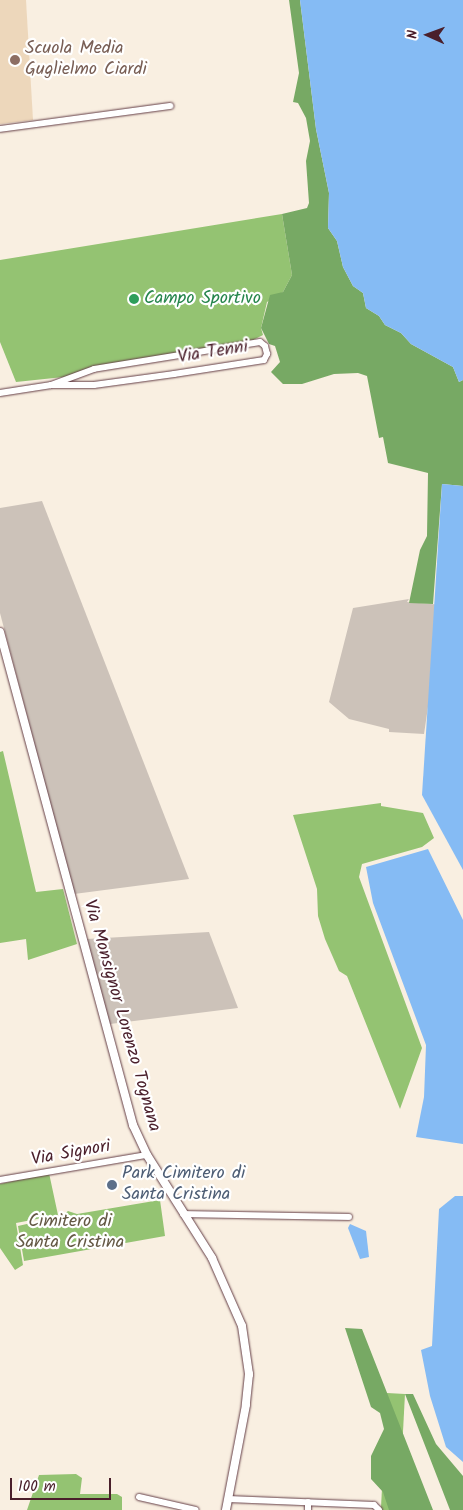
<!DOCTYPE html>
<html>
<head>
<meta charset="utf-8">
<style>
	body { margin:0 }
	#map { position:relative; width:463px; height:1510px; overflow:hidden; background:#f9efe1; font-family:Kalam,sans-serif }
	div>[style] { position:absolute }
	.built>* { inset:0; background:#edd7bb }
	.industrial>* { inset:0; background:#ccc2b9 }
	.green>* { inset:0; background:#94c372; transform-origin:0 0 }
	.forest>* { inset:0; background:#77a964 }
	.water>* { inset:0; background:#85bbf4 }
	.roads { filter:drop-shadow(0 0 1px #643e46) drop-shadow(0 0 1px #643e46) }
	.minor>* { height:6px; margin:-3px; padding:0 3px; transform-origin:3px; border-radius:3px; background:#fff }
	.tertiary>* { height:8px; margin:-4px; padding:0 4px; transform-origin:4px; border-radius:4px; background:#fff }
	.dots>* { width:14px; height:14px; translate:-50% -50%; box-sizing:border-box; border:2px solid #fff; border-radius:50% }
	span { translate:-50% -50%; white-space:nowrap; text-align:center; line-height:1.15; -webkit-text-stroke:4.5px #fff; paint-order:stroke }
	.education-label { font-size:18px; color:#785e54 }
	.left { translate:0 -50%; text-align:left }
	.leisure-label { font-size:18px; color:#27864d }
	.street-label { font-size:18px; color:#4a1f2b }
	.service-label { font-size:18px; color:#4e5e75 }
	.park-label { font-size:18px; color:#645844 }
	.north { position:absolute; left:403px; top:10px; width:50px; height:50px; -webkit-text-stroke:4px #fff; paint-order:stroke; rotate:272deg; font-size:14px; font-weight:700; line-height:20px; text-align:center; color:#4a1f2b }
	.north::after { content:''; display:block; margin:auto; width:18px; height:22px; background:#4a1f2b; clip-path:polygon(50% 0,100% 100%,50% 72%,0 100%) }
	.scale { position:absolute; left:10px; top:1478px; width:101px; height:22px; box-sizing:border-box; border:2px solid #4a1f2b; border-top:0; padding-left:6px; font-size:15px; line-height:18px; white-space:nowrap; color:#4a1f2b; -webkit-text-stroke:4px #fff; paint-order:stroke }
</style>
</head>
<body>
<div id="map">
	<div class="built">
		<div style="clip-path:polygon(0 0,26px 0,33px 120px,0 124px)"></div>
	</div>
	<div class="industrial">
		<div style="clip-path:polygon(42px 501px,189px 879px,74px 894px,0 613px,0 508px)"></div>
		<div style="clip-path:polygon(409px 599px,407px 602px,443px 605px,424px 734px,389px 732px,389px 729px,349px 719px,329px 702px,353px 608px)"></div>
		<div style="clip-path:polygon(209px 932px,238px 1008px,110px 1024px,87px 939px)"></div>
	</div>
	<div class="green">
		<div style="clip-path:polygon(282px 214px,292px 275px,283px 292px,267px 302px,261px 328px,263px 335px,253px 340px,90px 369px,73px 376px,16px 382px,0 342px,0 260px)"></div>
		<div style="clip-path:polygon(3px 751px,36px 892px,63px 889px,77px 944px,28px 960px,26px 939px,0 943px,0 752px)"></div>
		<div style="clip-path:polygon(381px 803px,381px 806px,423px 813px,434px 838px,422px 847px,362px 864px,359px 877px,422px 1048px,400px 1109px,347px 976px,339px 971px,325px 939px,318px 916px,317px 889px,293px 815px)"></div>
		<div style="clip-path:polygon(49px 1173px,58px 1215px,16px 1223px,23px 1265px,15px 1270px,0 1248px,0 1184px)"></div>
		<div style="clip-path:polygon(160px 1200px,165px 1236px,24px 1261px,18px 1226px,62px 1216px,68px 1211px,77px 1214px)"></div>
		<div style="left:387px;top:1393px;width:18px;height:126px;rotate:3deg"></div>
		<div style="clip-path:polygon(76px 1474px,82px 1478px,80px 1494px,117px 1494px,122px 1497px,122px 1510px,27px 1510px,39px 1475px)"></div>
	</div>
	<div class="forest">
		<div style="clip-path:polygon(289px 0,300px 0,316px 129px,329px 193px,328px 228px,337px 241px,343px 267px,353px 286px,363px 293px,366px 308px,379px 316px,385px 325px,401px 333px,411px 344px,453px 367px,459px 382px,463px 380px,463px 486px,442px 484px,433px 604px,409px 603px,420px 550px,427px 536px,428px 473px,388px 463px,383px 437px,379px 438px,367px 376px,358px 373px,334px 374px,302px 384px,283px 384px,271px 372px,280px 362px,275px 346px,269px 344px,261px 328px,270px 295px,283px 292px,292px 275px,282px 214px,307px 208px,309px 203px,306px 161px,310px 141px,306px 118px,298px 103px,293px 102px,299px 73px)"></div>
		<div style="clip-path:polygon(345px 1328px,362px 1329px,433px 1510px,389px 1510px,383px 1492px,371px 1479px,371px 1456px,384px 1429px,380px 1413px,371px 1407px)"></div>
		<div style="clip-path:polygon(405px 1394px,413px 1394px,436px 1444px,463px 1476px,463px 1510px,450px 1510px)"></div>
	</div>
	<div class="water">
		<div style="clip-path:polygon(300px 0,463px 0,463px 380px,459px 382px,453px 367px,411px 344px,401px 333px,385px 325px,379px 316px,366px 308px,363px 293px,353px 286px,343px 267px,337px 241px,328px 228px,329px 193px,316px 129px)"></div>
		<div style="clip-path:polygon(442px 484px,463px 486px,463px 870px,422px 795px)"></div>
		<div style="clip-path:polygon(428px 849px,463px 920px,463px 1144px,416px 1137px,424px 1097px,426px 1045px,373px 903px,366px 867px)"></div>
		<div style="clip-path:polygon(455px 1196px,463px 1196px,463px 1462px,446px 1447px,430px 1396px,421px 1350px,432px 1346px,439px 1209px)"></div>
		<div style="clip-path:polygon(350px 1224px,366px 1231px,369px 1257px,360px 1259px,348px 1228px)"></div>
	</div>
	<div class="roads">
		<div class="minor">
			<div style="left:0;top:129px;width:172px;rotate:-7.7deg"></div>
			<div style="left:0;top:393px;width:52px;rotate:-8.9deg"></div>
			<div style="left:51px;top:385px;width:43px"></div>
			<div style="left:94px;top:385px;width:81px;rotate:-7.8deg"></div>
			<div style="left:174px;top:374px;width:91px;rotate:-8.8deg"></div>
			<div style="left:264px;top:360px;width:7px;rotate:-63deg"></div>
			<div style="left:267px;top:354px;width:8px;rotate:-104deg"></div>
			<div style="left:265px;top:346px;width:6px;rotate:-141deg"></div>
			<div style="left:260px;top:342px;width:168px;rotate:170.8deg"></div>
			<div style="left:94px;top:369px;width:46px;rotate:159.6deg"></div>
			<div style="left:0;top:1180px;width:149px;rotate:-9.7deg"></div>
			<div style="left:183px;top:1214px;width:166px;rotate:1deg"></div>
			<div style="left:139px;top:1497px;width:58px;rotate:12.8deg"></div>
			<div style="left:228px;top:1499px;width:146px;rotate:2.4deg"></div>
			<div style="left:374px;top:1505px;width:7px;rotate:45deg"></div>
			<div style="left:308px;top:1510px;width:8px;rotate:-90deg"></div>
		</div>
		<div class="tertiary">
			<div style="left:0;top:632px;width:511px;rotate:74.9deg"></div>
			<div style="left:133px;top:1125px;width:33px;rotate:65deg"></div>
			<div style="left:147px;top:1155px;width:122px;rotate:57.7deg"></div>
			<div style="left:212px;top:1258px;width:74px;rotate:66.2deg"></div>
			<div style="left:242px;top:1326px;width:49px;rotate:81.7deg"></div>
			<div style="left:249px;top:1374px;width:31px;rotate:96deg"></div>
			<div style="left:246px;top:1405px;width:107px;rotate:100.8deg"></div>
		</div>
	</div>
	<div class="dots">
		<div style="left:15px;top:60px;background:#8d6e63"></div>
		<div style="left:134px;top:299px;background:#2e9e5b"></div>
		<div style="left:112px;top:1185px;background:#5c6f8a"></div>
	</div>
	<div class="education-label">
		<span class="left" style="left:25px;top:60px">Scuola Media<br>Guglielmo Ciardi</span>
	</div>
	<div class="leisure-label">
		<span class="left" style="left:144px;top:299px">Campo Sportivo</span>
	</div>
	<div class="street-label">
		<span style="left:213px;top:353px;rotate:-9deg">Via Tenni</span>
		<span style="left:121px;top:1016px;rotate:74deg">Via Monsignor Lorenzo Tognana</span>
		<span style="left:71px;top:1154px;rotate:-10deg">Via Signori</span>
	</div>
	<div class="service-label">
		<span class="left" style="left:122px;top:1185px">Park Cimitero di<br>Santa Cristina</span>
	</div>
	<div class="park-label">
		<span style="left:70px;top:1233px">Cimitero di<br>Santa Cristina</span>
	</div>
	<div class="north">N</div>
	<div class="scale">100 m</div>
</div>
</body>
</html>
